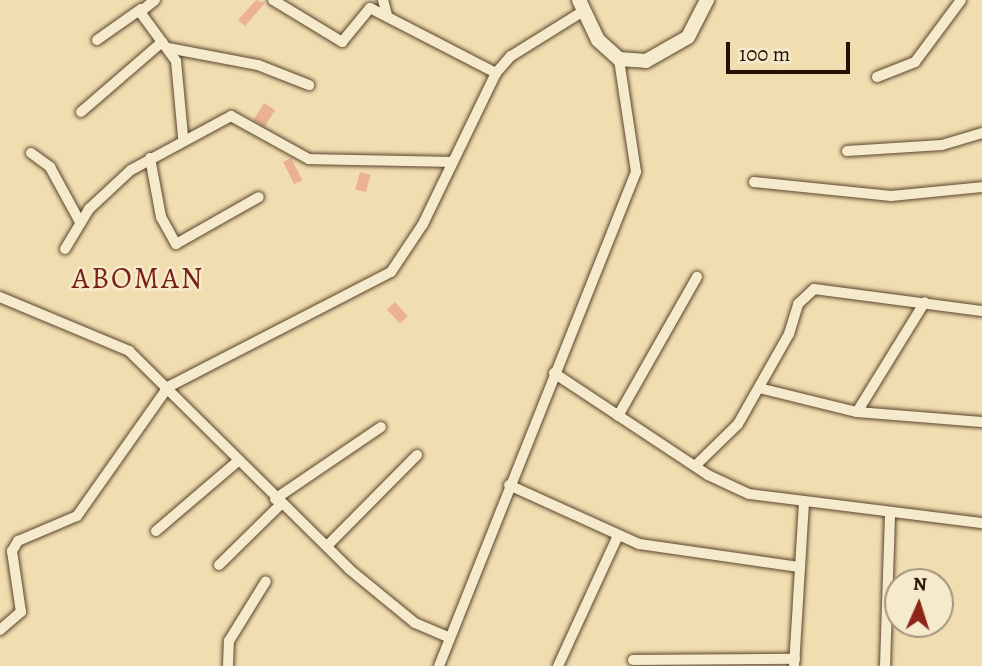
<!DOCTYPE html>
<html>
<head>
<meta charset="utf-8">
<style>
	body { margin:0 }
	#map { position:relative; width:982px; height:666px; overflow:hidden; background:#f1deb0; font-family:Alegreya,serif }
	div>[style] { position:absolute }
	.building>* { inset:0; background:#ebb195; transform-origin:0 0 }
	.roads { filter:drop-shadow(0 0 2px #5a442c) drop-shadow(0 0 2px #5a442c) }
	.street>* { height:10px; margin:-5px; padding:0 5px; transform-origin:5px; border-radius:5px; background:#f6eacc }
	.secondary>* { height:14px; margin:-7px; padding:0 7px; transform-origin:7px; border-radius:7px; background:#f6eacc }
	span { translate:-50% -50%; white-space:nowrap; text-align:center; line-height:1.15; -webkit-text-stroke:5px #f6eacc; paint-order:stroke }
	.quarter-label { font-size:30px; color:#7a1f14; letter-spacing:2px }
	.north { position:absolute; left:884px; top:568px; width:70px; height:70px; box-sizing:border-box; background:#f6eacc; border:2px solid #a4937a; border-radius:50%; rotate:3deg; font-size:19px; font-weight:700; line-height:28px; text-align:center; color:#281000 }
	.north::after { content:''; display:block; margin:auto; width:24px; height:32px; background:#8f2418; clip-path:polygon(50% 0,100% 100%,50% 72%,0 100%) }
	.scale { position:absolute; left:726px; top:42px; width:124px; height:32px; box-sizing:border-box; border:4px solid #281000; border-top:0; padding-left:9px; font-size:21px; line-height:24px; white-space:nowrap; color:#281000; -webkit-text-stroke:5px #f6eacc; paint-order:stroke }
</style>
</head>
<body>
<div id="map">
	<div class="building">
		<div style="clip-path:polygon(256px 0,265px 3px,245px 26px,238px 20px)"></div>
		<div style="left:264px;top:103px;width:13px;height:20px;rotate:32deg"></div>
		<div style="left:291px;top:158px;width:25px;height:9px;rotate:63deg"></div>
		<div style="left:360px;top:172px;width:11px;height:18px;rotate:15deg"></div>
		<div style="left:395px;top:302px;width:19px;height:11px;rotate:47deg"></div>
	</div>
	<div class="roads">
		<div class="street">
			<div style="left:155px;top:0;width:19px;rotate:141deg"></div>
			<div style="left:140px;top:12px;width:61px;rotate:53.7deg"></div>
			<div style="left:176px;top:61px;width:76px;rotate:84.7deg"></div>
			<div style="left:273px;top:0;width:81px;rotate:31.3deg"></div>
			<div style="left:342px;top:42px;width:44px;rotate:-50.5deg"></div>
			<div style="left:370px;top:8px;width:142px;rotate:27.3deg"></div>
			<div style="left:383px;top:0;width:16px;rotate:75deg"></div>
			<div style="left:97px;top:40px;width:54px;rotate:-35.2deg"></div>
			<div style="left:168px;top:48px;width:92px;rotate:10.7deg"></div>
			<div style="left:258px;top:65px;width:55px;rotate:21.4deg"></div>
			<div style="left:877px;top:77px;width:41px;rotate:-21.5deg"></div>
			<div style="left:915px;top:62px;width:77px;rotate:-53.4deg"></div>
			<div style="left:81px;top:112px;width:107px;rotate:-40.8deg"></div>
			<div style="left:847px;top:151px;width:95px;rotate:-3.6deg"></div>
			<div style="left:942px;top:145px;width:42px;rotate:-16.7deg"></div>
			<div style="left:31px;top:153px;width:24px;rotate:36deg"></div>
			<div style="left:50px;top:167px;width:63px;rotate:61.4deg"></div>
			<div style="left:150px;top:158px;width:60px;rotate:79.4deg"></div>
			<div style="left:161px;top:217px;width:31px;rotate:61deg"></div>
			<div style="left:176px;top:244px;width:95px;rotate:-29.5deg"></div>
			<div style="left:754px;top:182px;width:138px;rotate:5.8deg"></div>
			<div style="left:891px;top:196px;width:91px;rotate:-5.6deg"></div>
			<div style="left:65px;top:249px;width:47px;rotate:-59deg"></div>
			<div style="left:89px;top:209px;width:57px;rotate:-42.9deg"></div>
			<div style="left:131px;top:170px;width:114px;rotate:-28.4deg"></div>
			<div style="left:231px;top:116px;width:89px;rotate:28.9deg"></div>
			<div style="left:309px;top:159px;width:141px;rotate:1.2deg"></div>
			<div style="left:0;top:297px;width:140px;rotate:22.7deg"></div>
			<div style="left:129px;top:351px;width:310px;rotate:44.7deg"></div>
			<div style="left:349px;top:569px;width:85px;rotate:39.3deg"></div>
			<div style="left:415px;top:623px;width:38px;rotate:23deg"></div>
			<div style="left:554px;top:373px;width:185px;rotate:33.5deg"></div>
			<div style="left:708px;top:475px;width:45px;rotate:24.9deg"></div>
			<div style="left:749px;top:494px;width:235px;rotate:7.1deg"></div>
			<div style="left:759px;top:388px;width:101px;rotate:13.8deg"></div>
			<div style="left:857px;top:412px;width:125px;rotate:4.6deg"></div>
			<div style="left:857px;top:412px;width:129px;rotate:-58.3deg"></div>
			<div style="left:618px;top:416px;width:160px;rotate:-60.4deg"></div>
			<div style="left:695px;top:466px;width:60px;rotate:-44.3deg"></div>
			<div style="left:738px;top:424px;width:103px;rotate:-60.5deg"></div>
			<div style="left:789px;top:334px;width:31px;rotate:-73deg"></div>
			<div style="left:798px;top:304px;width:22px;rotate:-43deg"></div>
			<div style="left:814px;top:289px;width:169px;rotate:7.5deg"></div>
			<div style="left:509px;top:485px;width:143px;rotate:24.4deg"></div>
			<div style="left:639px;top:544px;width:162px;rotate:8.2deg"></div>
			<div style="left:275px;top:499px;width:128px;rotate:-34.2deg"></div>
			<div style="left:156px;top:531px;width:108px;rotate:-40.5deg"></div>
			<div style="left:327px;top:546px;width:128px;rotate:-45.3deg"></div>
			<div style="left:219px;top:565px;width:87px;rotate:-44.5deg"></div>
			<div style="left:0;top:630px;width:28px;rotate:-41deg"></div>
			<div style="left:21px;top:612px;width:62px;rotate:-98.4deg"></div>
			<div style="left:12px;top:551px;width:12px;rotate:-59deg"></div>
			<div style="left:18px;top:541px;width:64px;rotate:-23deg"></div>
			<div style="left:77px;top:516px;width:158px;rotate:-54.8deg"></div>
			<div style="left:168px;top:387px;width:251px;rotate:-27.3deg"></div>
			<div style="left:391px;top:272px;width:58px;rotate:-56.3deg"></div>
			<div style="left:423px;top:224px;width:168px;rotate:-64.2deg"></div>
			<div style="left:496px;top:73px;width:23px;rotate:-49deg"></div>
			<div style="left:511px;top:56px;width:84px;rotate:-31.8deg"></div>
			<div style="left:633px;top:660px;width:162px;rotate:-0.4deg"></div>
			<div style="left:228px;top:666px;width:25px;rotate:-88deg"></div>
			<div style="left:229px;top:641px;width:70px;rotate:-58.3deg"></div>
			<div style="left:439px;top:666px;width:532px;rotate:-68.26deg"></div>
			<div style="left:636px;top:172px;width:114px;rotate:-98.6deg"></div>
			<div style="left:558px;top:666px;width:141px;rotate:-65.3deg"></div>
			<div style="left:794px;top:666px;width:163px;rotate:-86.5deg"></div>
			<div style="left:885px;top:666px;width:151px;rotate:-88.1deg"></div>
		</div>
		<div class="secondary">
			<div style="left:579px;top:0;width:44px;rotate:64.6deg"></div>
			<div style="left:598px;top:40px;width:28px;rotate:42deg"></div>
			<div style="left:619px;top:59px;width:27px;rotate:4deg"></div>
			<div style="left:646px;top:61px;width:48px;rotate:-29.7deg"></div>
			<div style="left:688px;top:37px;width:42px;rotate:-62.8deg"></div>
		</div>
	</div>
	<div class="quarter-label">
		<span style="left:138px;top:278px">ABOMAN</span>
	</div>
	<div class="north">N</div>
	<div class="scale">100 m</div>
</div>
</body>
</html>
